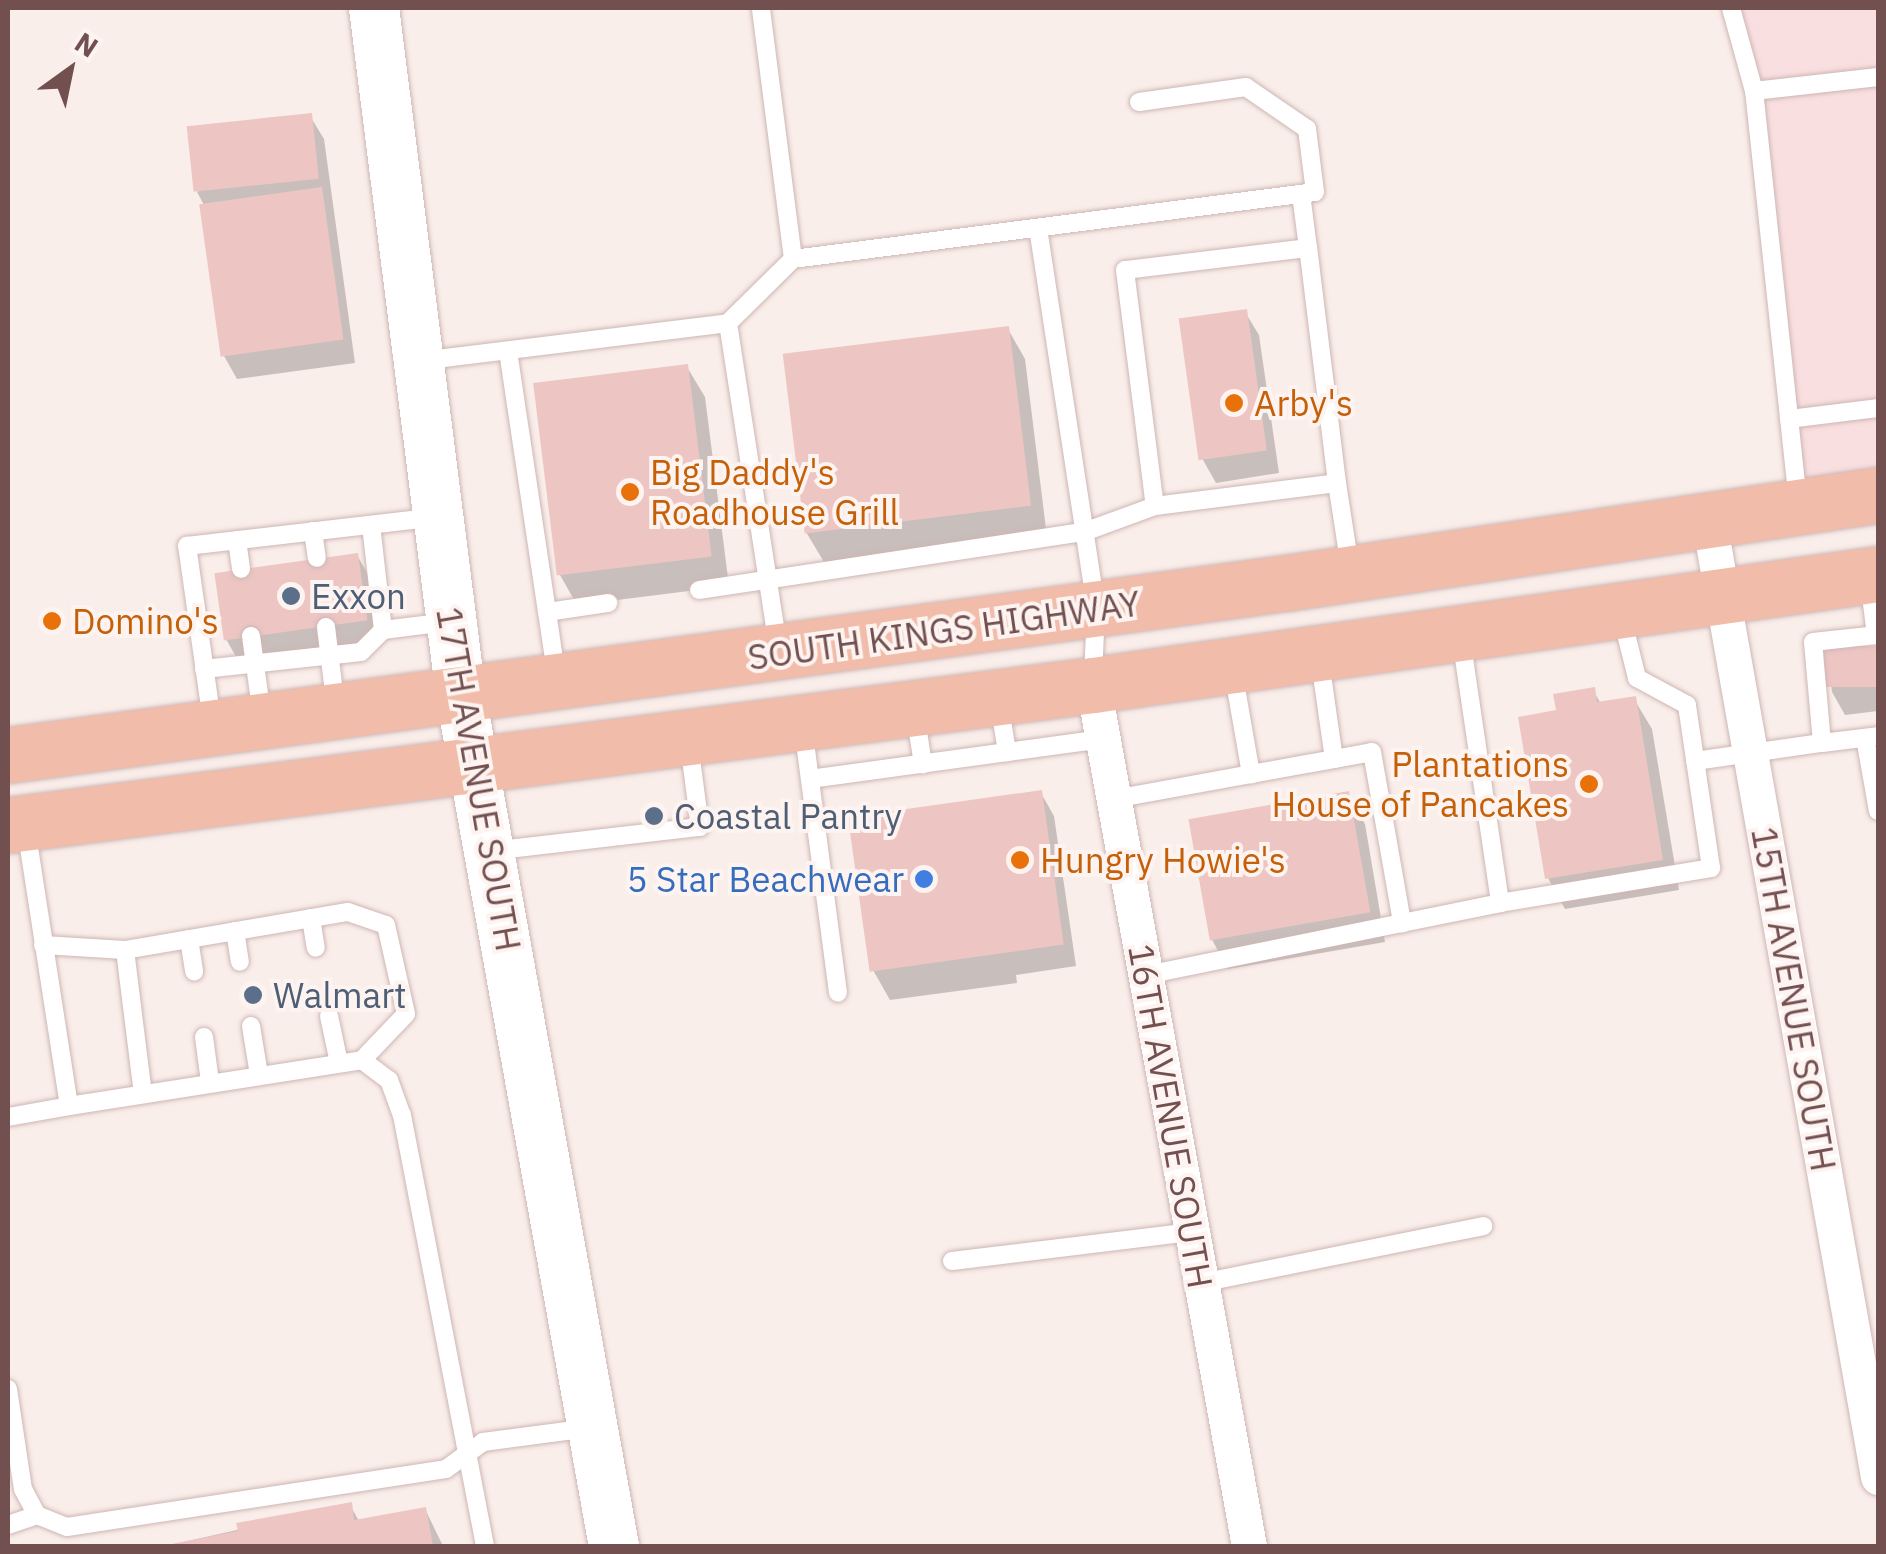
<!DOCTYPE html>
<html>
<head>
<meta charset="utf-8">
<style>
	body { margin:0 }
	#map { position:relative; width:1886px; height:1554px; overflow:hidden; background:#faeeea; font-family:"IBM Plex Sans",sans-serif }
	div>[style] { position:absolute }
	.commercial>* { inset:0; background:#f9dfe0 }
	.shadow>* { inset:0; background:#0003 }
	.building>* { inset:0; background:#edc6c4; transform-origin:0 0 }
	.roads { filter:drop-shadow(0 0 2px #ceb6b4) drop-shadow(0 0 2px #ceb6b4) }
	.lane>* { height:18px; margin:-9px; padding:0 9px; transform-origin:9px; border-radius:9px; background:#fff }
	.street>* { height:35px; margin:-17.5px; padding:0 17.5px; transform-origin:17.5px; border-radius:17.5px; background:#fff }
	.secondary>* { height:50px; margin:-25px; padding:0 25px; transform-origin:25px; border-radius:25px; background:#fff }
	.primary>* { height:55px; margin:-27.5px; padding:0 27.5px; transform-origin:27.5px; border-radius:27.5px; background:#f1bdaa }
	.dots>* { width:28px; height:28px; translate:-50% -50%; box-sizing:border-box; border:5px solid #fdf3f0; border-radius:50% }
	span { translate:-50% -50%; white-space:nowrap; text-align:center; line-height:1.15; -webkit-text-stroke:8px #fdf3f0; paint-order:stroke }
	.food-label { font-size:35px; color:#c56008 }
	.left { translate:0 -50%; text-align:left }
	.right { translate:-100% -50%; text-align:right }
	.service-label { font-size:35px; color:#4e5e75 }
	.street-label { font-size:35px; color:#735050 }
	.shop-label { font-size:35px; color:#366cbe }
	.frame { position:absolute; inset:0; border:10px solid #735050; pointer-events:none }
	.north { position:absolute; left:20px; top:20px; width:100px; height:100px; -webkit-text-stroke:8px #fdf3f0; paint-order:stroke; rotate:33deg; font-size:28px; font-weight:700; line-height:40px; text-align:center; color:#735050 }
	.north::after { content:''; display:block; margin:auto; width:35px; height:45px; background:#735050; clip-path:polygon(50% 0,100% 100%,50% 72%,0 100%) }
</style>
</head>
<body>
<div id="map">
	<div class="commercial">
		<div style="clip-path:polygon(1731px 8px,1878px 8px,1878px 496px,1798px 507px,1754px 91px)"></div>
	</div>
	<div class="shadow">
		<div style="clip-path:polygon(310px 116px,324px 139px,355px 363px,237px 379px,224px 356px,204px 205px,197px 192px)"></div>
		<div style="clip-path:polygon(1245px 312px,1259px 335px,1279px 473px,1216px 483px,1203px 460px)"></div>
		<div style="clip-path:polygon(1008px 329px,1025px 359px,1047px 537px,824px 562px,806px 532px)"></div>
		<div style="clip-path:polygon(687px 367px,705px 397px,729px 586px,577px 605px,560px 575px)"></div>
		<div style="clip-path:polygon(357px 555px,370px 578px,379px 643px,239px 662px,226px 639px)"></div>
		<div style="clip-path:polygon(1878px 648px,1878px 711px,1845px 715px,1832px 692px,1827px 655px)"></div>
		<div style="clip-path:polygon(1593px 690px,1601px 704px,1634px 699px,1652px 729px,1679px 890px,1565px 909px,1548px 878px,1559px 713px)"></div>
		<div style="clip-path:polygon(1041px 793px,1054px 816px,1076px 966px,1016px 975px,1017px 983px,890px 1000px,873px 970px)"></div>
		<div style="clip-path:polygon(1347px 793px,1365px 824px,1385px 942px,1228px 969px,1211px 938px)"></div>
		<div style="clip-path:polygon(350px 1505px,359px 1521px,425px 1509px,443px 1546px,165px 1546px)"></div>
	</div>
	<div class="building">
		<div style="left:312px;top:113px;width:66px;height:126px;rotate:84deg"></div>
		<div style="left:322px;top:187px;width:154px;height:124px;rotate:82deg"></div>
		<div style="left:1247px;top:309px;width:143px;height:69px;rotate:82deg"></div>
		<div style="left:1009px;top:326px;width:181px;height:228px;rotate:83deg"></div>
		<div style="left:688px;top:364px;width:194px;height:156px;rotate:83deg"></div>
		<div style="left:358px;top:553px;width:68px;height:145px;rotate:82deg"></div>
		<div style="left:1878px;top:646px;width:41px;height:54px;rotate:90deg"></div>
		<div style="clip-path:polygon(1595px 687px,1597px 702px,1636px 696px,1663px 860px,1545px 879px,1518px 717px,1556px 710px,1553px 694px)"></div>
		<div style="left:1042px;top:790px;width:156px;height:196px;rotate:82deg"></div>
		<div style="left:1349px;top:791px;width:123px;height:163px;rotate:80deg"></div>
		<div style="clip-path:polygon(352px 1502px,354px 1520px,426px 1507px,433px 1546px,162px 1546px,238px 1531px,236px 1523px)"></div>
	</div>
	<div class="roads">
		<div class="lane">
			<div style="left:1731px;top:8px;width:86px;rotate:74.5deg"></div>
			<div style="left:1301px;top:194px;width:54px;rotate:82.6deg"></div>
			<div style="left:1038px;top:228px;width:385px;rotate:81.3deg"></div>
			<div style="left:1096px;top:609px;width:69px;rotate:92.5deg"></div>
			<div style="left:793px;top:259px;width:526px;rotate:-7.31deg"></div>
			<div style="left:1315px;top:192px;width:64px;rotate:-97.2deg"></div>
			<div style="left:1307px;top:129px;width:74px;rotate:-145.5deg"></div>
			<div style="left:1246px;top:87px;width:108px;rotate:172deg"></div>
			<div style="left:728px;top:323px;width:91px;rotate:-44.6deg"></div>
			<div style="left:793px;top:259px;width:253px;rotate:-97.3deg"></div>
			<div style="left:508px;top:351px;width:330px;rotate:81.5deg"></div>
			<div style="left:420px;top:361px;width:310px;rotate:-7deg"></div>
			<div style="left:728px;top:323px;width:328px;rotate:81.2deg"></div>
			<div style="left:1789px;top:419px;width:90px;rotate:-7deg"></div>
			<div style="left:1337px;top:483px;width:85px;rotate:81.2deg"></div>
			<div style="left:1798px;top:502px;width:413px;rotate:-96.1deg"></div>
			<div style="left:1754px;top:91px;width:125px;rotate:-6.4deg"></div>
			<div style="left:371px;top:525px;width:106px;rotate:83.5deg"></div>
			<div style="left:383px;top:630px;width:64px;rotate:-7.1deg"></div>
			<div style="left:313px;top:531px;width:27px;rotate:82deg"></div>
			<div style="left:237px;top:540px;width:29px;rotate:82deg"></div>
			<div style="left:699px;top:590px;width:389px;rotate:-8.6deg"></div>
			<div style="left:1084px;top:532px;width:76px;rotate:-20.1deg"></div>
			<div style="left:1155px;top:506px;width:183px;rotate:-7.2deg"></div>
			<div style="left:1337px;top:483px;width:237px;rotate:-97deg"></div>
			<div style="left:1308px;top:248px;width:184px;rotate:173.1deg"></div>
			<div style="left:1125px;top:270px;width:238px;rotate:82.8deg"></div>
			<div style="left:547px;top:612px;width:62px;rotate:-8.4deg"></div>
			<div style="left:326px;top:627px;width:82px;rotate:83deg"></div>
			<div style="left:251px;top:636px;width:80px;rotate:82.1deg"></div>
			<div style="left:1461px;top:638px;width:268px;rotate:81.6deg"></div>
			<div style="left:1500px;top:903px;width:214px;rotate:-9.4deg"></div>
			<div style="left:1711px;top:868px;width:165px;rotate:-98.4deg"></div>
			<div style="left:1687px;top:705px;width:57px;rotate:-151.6deg"></div>
			<div style="left:1637px;top:678px;width:66px;rotate:-104deg"></div>
			<div style="left:1320px;top:661px;width:99px;rotate:81.9deg"></div>
			<div style="left:204px;top:669px;width:158px;rotate:-6.2deg"></div>
			<div style="left:361px;top:652px;width:31px;rotate:-45deg"></div>
			<div style="left:1233px;top:671px;width:105px;rotate:80.1deg"></div>
			<div style="left:999px;top:702px;width:51px;rotate:80.9deg"></div>
			<div style="left:915px;top:713px;width:52px;rotate:81.1deg"></div>
			<div style="left:212px;top:721px;width:177px;rotate:-98.1deg"></div>
			<div style="left:187px;top:546px;width:252px;rotate:-6.6deg"></div>
			<div style="left:803px;top:727px;width:268px;rotate:82.5deg"></div>
			<div style="left:1865px;top:738px;width:74px;rotate:79.9deg"></div>
			<div style="left:1822px;top:743px;width:56px;rotate:-7.1deg"></div>
			<div style="left:1695px;top:761px;width:128px;rotate:-8.1deg"></div>
			<div style="left:1822px;top:743px;width:101px;rotate:-95.1deg"></div>
			<div style="left:1813px;top:642px;width:63px;rotate:-6.3deg"></div>
			<div style="left:1876px;top:635px;width:55px;rotate:-97.3deg"></div>
			<div style="left:810px;top:779px;width:295px;rotate:-7.8deg"></div>
			<div style="left:1114px;top:799px;width:262px;rotate:-10.3deg"></div>
			<div style="left:1372px;top:752px;width:174px;rotate:80deg"></div>
			<div style="left:1402px;top:923px;width:261px;rotate:168.5deg"></div>
			<div style="left:491px;top:851px;width:210px;rotate:-6.6deg"></div>
			<div style="left:700px;top:827px;width:84px;rotate:-97.5deg"></div>
			<div style="left:311px;top:918px;width:30px;rotate:81deg"></div>
			<div style="left:1402px;top:923px;width:100px;rotate:-11.5deg"></div>
			<div style="left:235px;top:931px;width:31px;rotate:81deg"></div>
			<div style="left:189px;top:939px;width:33px;rotate:81deg"></div>
			<div style="left:43px;top:945px;width:82px;rotate:3.5deg"></div>
			<div style="left:125px;top:950px;width:226px;rotate:-9.7deg"></div>
			<div style="left:348px;top:912px;width:40px;rotate:18.9deg"></div>
			<div style="left:386px;top:925px;width:91px;rotate:77.3deg"></div>
			<div style="left:406px;top:1014px;width:64px;rotate:133.7deg"></div>
			<div style="left:125px;top:950px;width:145px;rotate:82.9deg"></div>
			<div style="left:329px;top:1016px;width:48px;rotate:78deg"></div>
			<div style="left:251px;top:1026px;width:50px;rotate:80.7deg"></div>
			<div style="left:204px;top:1037px;width:45px;rotate:82.4deg"></div>
			<div style="left:69px;top:1106px;width:297px;rotate:-8.9deg"></div>
			<div style="left:362px;top:1060px;width:34px;rotate:37deg"></div>
			<div style="left:389px;top:1080px;width:37px;rotate:70deg"></div>
			<div style="left:402px;top:1115px;width:439px;rotate:79.1deg"></div>
			<div style="left:8px;top:1117px;width:62px;rotate:-10.2deg"></div>
			<div style="left:69px;top:1106px;width:281px;rotate:-98.8deg"></div>
			<div style="left:952px;top:1261px;width:242px;rotate:-6.9deg"></div>
			<div style="left:1201px;top:1283px;width:288px;rotate:-11.4deg"></div>
			<div style="left:8px;top:1389px;width:101px;rotate:81.5deg"></div>
			<div style="left:23px;top:1489px;width:30px;rotate:62deg"></div>
			<div style="left:37px;top:1515px;width:32px;rotate:22deg"></div>
			<div style="left:67px;top:1527px;width:383px;rotate:-8.7deg"></div>
			<div style="left:446px;top:1469px;width:46px;rotate:-36.1deg"></div>
			<div style="left:483px;top:1442px;width:108px;rotate:-7.5deg"></div>
			<div style="left:8px;top:1525px;width:31px;rotate:-19deg"></div>
		</div>
		<div class="street">
			<div style="left:1709px;top:521px;width:971px;rotate:79.97deg"></div>
			<div style="left:1093px;top:685px;width:875px;rotate:79.73deg"></div>
		</div>
		<div class="secondary">
			<div style="left:374px;top:8px;width:693px;rotate:82.79deg"></div>
			<div style="left:461px;top:696px;width:864px;rotate:79.8deg"></div>
		</div>
		<div class="primary">
			<div style="left:8px;top:755px;width:1290px;rotate:-7.67deg"></div>
			<div style="left:1286px;top:583px;width:599px;rotate:-8.46deg"></div>
			<div style="left:8px;top:825px;width:1094px;rotate:-7.35deg"></div>
			<div style="left:1093px;top:685px;width:793px;rotate:-8.05deg"></div>
		</div>
	</div>
	<div class="dots">
		<div style="left:1234px;top:403px;background:#e8710a"></div>
		<div style="left:630px;top:492px;background:#e8710a"></div>
		<div style="left:291px;top:596px;background:#5c6f8a"></div>
		<div style="left:52px;top:621px;background:#e8710a"></div>
		<div style="left:1589px;top:784px;background:#e8710a"></div>
		<div style="left:654px;top:816px;background:#5c6f8a"></div>
		<div style="left:1020px;top:860px;background:#e8710a"></div>
		<div style="left:924px;top:879px;background:#3f7fe0"></div>
		<div style="left:253px;top:995px;background:#5c6f8a"></div>
	</div>
	<div class="food-label">
		<span class="left" style="left:1254px;top:403px">Arby's</span>
		<span class="left" style="left:650px;top:492px">Big Daddy's<br>Roadhouse Grill</span>
		<span class="left" style="left:72px;top:621px">Domino's</span>
		<span class="right" style="left:1569px;top:784px">Plantations<br>House of Pancakes</span>
		<span class="left" style="left:1040px;top:860px">Hungry Howie's</span>
	</div>
	<div class="service-label">
		<span class="left" style="left:311px;top:596px">Exxon</span>
		<span class="left" style="left:674px;top:816px">Coastal Pantry</span>
		<span class="left" style="left:273px;top:995px">Walmart</span>
	</div>
	<div class="street-label">
		<span style="left:944px;top:630px;rotate:-8deg">SOUTH KINGS HIGHWAY</span>
		<span style="left:479px;top:779px;rotate:80deg">17TH AVENUE SOUTH</span>
		<span style="left:1794px;top:999px;rotate:80deg">15TH AVENUE SOUTH</span>
		<span style="left:1171px;top:1116px;rotate:80deg">16TH AVENUE SOUTH</span>
	</div>
	<div class="shop-label">
		<span class="right" style="left:904px;top:879px">5 Star Beachwear</span>
	</div>
	<div class="frame"></div>
	<div class="north">N</div>
</div>
</body>
</html>
